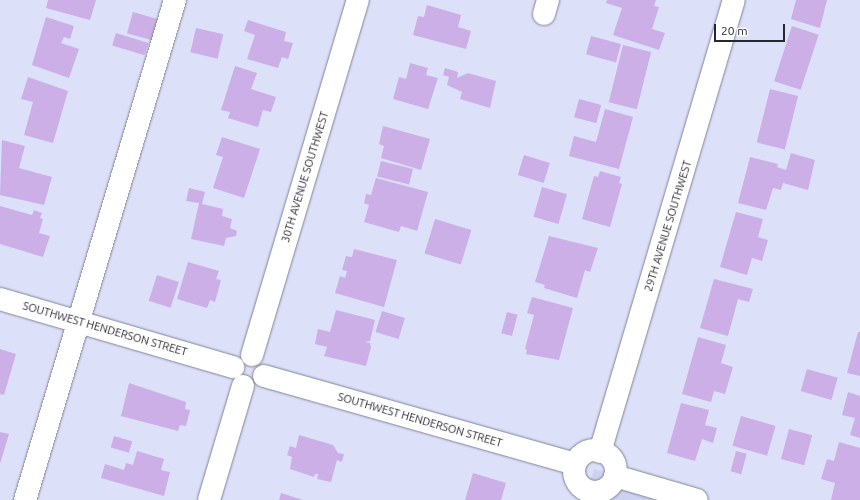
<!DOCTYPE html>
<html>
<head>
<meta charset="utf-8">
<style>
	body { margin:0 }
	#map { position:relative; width:860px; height:500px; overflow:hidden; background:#dce0f8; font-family:Ubuntu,sans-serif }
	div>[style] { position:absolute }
	.built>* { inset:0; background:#ced2f2 }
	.building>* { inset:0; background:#ccafe7; transform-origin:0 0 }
	.roads { filter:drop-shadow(0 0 1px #81849b) drop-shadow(0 0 1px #81849b) }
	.minor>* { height:22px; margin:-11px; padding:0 11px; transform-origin:11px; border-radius:11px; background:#fff }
	.minor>.ring { margin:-11px; padding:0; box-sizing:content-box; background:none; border:22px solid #fff; border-radius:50% }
	span { translate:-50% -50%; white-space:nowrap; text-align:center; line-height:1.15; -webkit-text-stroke:3.5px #fff; paint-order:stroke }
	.street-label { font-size:11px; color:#262730 }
	.scale { position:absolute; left:714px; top:24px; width:71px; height:18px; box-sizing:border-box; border:2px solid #262730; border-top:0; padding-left:5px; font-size:12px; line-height:14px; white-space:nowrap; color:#262730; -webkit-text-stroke:3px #fff; paint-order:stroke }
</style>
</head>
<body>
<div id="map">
	<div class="built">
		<div style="clip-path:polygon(594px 469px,697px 500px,585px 500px)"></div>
	</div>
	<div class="building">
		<div style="clip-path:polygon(48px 0,96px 0,90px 20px,46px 8px)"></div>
		<div style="clip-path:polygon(607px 0,656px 0,654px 6px,659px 7px,652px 29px,665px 33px,659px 50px,613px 35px,622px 8px,606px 3px)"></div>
		<div style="clip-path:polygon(796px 0,827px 0,820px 28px,791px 19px)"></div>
		<div style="clip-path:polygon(427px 5px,461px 15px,458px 27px,471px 31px,466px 49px,413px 35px,418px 16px,424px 17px)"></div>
		<div style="left:133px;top:12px;width:26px;height:22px;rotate:16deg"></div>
		<div style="clip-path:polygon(46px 17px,74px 26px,70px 39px,64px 37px,61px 43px,79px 49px,69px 78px,32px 65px)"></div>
		<div style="clip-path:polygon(248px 20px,286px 32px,284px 41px,293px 43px,288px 59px,282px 57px,278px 68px,247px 59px,255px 35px,244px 31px)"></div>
		<div style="left:792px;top:26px;width:28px;height:58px;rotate:18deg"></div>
		<div style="left:196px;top:28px;width:28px;height:25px;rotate:13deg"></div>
		<div style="left:116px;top:33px;width:34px;height:13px;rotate:17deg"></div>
		<div style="left:591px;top:36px;width:31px;height:19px;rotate:15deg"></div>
		<div style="left:623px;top:45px;width:29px;height:59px;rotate:14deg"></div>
		<div style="clip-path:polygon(410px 63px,428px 68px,426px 75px,438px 78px,428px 109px,393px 99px,399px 77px,406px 79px)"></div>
		<div style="clip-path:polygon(235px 66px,257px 73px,251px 89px,276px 97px,271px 112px,263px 110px,258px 127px,228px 118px,230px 112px,221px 110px)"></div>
		<div style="clip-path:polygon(445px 68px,458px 72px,457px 78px,468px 73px,496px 81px,490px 108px,460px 99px,462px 92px,447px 85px,449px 77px,443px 75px)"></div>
		<div style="clip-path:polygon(28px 77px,68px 91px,53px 143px,24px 135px,33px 102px,21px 99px)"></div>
		<div style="left:770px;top:89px;width:29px;height:55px;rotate:14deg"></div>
		<div style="left:579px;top:99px;width:23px;height:19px;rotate:15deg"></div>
		<div style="clip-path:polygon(605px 109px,633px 117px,619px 169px,569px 156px,574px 136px,596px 142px)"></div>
		<div style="clip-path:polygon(383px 126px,430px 139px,421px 170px,381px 158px,384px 146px,379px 144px)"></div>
		<div style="clip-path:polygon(222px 137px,260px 149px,244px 198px,213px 188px,223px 157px,216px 155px)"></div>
		<div style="clip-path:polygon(2px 140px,25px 146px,19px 168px,52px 177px,44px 205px,0 195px)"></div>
		<div style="clip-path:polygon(791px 153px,815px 160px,808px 190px,783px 183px,781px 190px,773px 188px,766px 210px,738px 203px,750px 157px,778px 164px,777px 167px,786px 170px)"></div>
		<div style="left:524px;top:155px;width:27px;height:21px;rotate:17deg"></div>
		<div style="left:381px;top:161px;width:33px;height:16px;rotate:14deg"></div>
		<div style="clip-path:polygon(600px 171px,621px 177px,619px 183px,622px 184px,610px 227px,582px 219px,594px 176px,598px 177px)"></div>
		<div style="clip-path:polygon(376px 178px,428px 192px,417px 231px,401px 226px,399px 232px,364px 222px,369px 205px,364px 203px,366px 194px,371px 195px)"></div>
		<div style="left:542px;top:187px;width:26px;height:31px;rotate:16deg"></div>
		<div style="clip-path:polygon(189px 188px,205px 192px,202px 204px,223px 209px,222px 216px,232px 219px,230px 228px,237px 231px,236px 236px,226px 238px,224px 246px,191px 239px,199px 203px,186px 201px)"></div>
		<div style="clip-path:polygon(0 206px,32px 215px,34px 210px,42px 213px,40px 218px,43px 219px,39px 233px,50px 236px,43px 257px,0 244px)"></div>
		<div style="clip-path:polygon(736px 212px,763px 219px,758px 237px,768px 240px,762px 261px,752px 258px,747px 275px,720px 267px)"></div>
		<div style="left:435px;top:219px;width:38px;height:36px;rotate:17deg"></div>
		<div style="clip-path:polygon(549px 236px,598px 248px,590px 272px,585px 270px,577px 298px,544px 288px,545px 285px,535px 282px)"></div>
		<div style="clip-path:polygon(354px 249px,397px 260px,384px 307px,335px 293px,340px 276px,345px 278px,347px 271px,342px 270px,346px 256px,352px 257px)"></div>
		<div style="clip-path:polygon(188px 262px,219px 271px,216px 279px,221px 280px,215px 302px,210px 300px,207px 308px,177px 299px)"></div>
		<div style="left:157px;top:275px;width:23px;height:27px;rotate:18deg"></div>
		<div style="clip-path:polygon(714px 279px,753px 289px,749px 302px,738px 299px,728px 336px,700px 328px)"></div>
		<div style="clip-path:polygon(532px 297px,573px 308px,559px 360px,526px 354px,527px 350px,525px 349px,534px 315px,527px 313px)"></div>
		<div style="clip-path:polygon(336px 310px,375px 320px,370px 341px,365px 342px,370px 343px,371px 347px,366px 366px,324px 356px,327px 347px,315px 344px,318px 329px,330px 332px)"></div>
		<div style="left:382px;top:311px;width:24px;height:22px;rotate:17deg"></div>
		<div style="left:507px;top:312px;width:11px;height:22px;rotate:15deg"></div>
		<div style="clip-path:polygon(858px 332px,860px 332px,860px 376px,847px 373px)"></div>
		<div style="clip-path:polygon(698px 337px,726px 345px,721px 363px,733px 367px,725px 394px,714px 391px,711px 402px,682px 394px)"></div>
		<div style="clip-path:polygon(0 349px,16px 354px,4px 395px,0 394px)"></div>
		<div style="left:807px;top:369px;width:32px;height:23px;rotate:16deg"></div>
		<div style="clip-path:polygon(129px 383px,186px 402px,185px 409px,190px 410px,186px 426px,180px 425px,178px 431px,121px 416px)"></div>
		<div style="clip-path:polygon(848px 392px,860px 396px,860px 438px,850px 435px,855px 418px,842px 415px)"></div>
		<div style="clip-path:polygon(681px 403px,709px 410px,705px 425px,717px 428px,713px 443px,702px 439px,695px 461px,667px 453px)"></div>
		<div style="left:741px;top:416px;width:36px;height:31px;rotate:16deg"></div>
		<div style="left:789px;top:429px;width:24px;height:31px;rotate:15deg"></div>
		<div style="clip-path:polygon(0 432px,9px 434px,0 464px)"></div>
		<div style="clip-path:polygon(299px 435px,333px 445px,338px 453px,344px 454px,342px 462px,337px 460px,331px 482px,317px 479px,318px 474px,315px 474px,314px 477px,290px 469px,292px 457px,287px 455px,290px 446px,296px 448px)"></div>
		<div style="left:114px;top:436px;width:19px;height:12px;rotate:16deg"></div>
		<div style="clip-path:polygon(839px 442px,860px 448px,860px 500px,831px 500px,835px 483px,821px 479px,827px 459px,834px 461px)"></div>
		<div style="clip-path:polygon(137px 451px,164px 459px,161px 470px,170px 472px,164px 496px,101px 478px,105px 464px,124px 470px,126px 463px,133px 465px)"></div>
		<div style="left:736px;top:451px;width:11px;height:21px;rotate:15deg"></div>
		<div style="clip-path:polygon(473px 473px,506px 483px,501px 500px,465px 500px)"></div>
		<div style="clip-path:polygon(281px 493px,303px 500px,279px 500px)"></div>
	</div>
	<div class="roads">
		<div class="minor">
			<div style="left:544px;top:14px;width:15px;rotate:-74deg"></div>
			<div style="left:0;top:299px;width:243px;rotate:16.3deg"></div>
			<div style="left:252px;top:355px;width:370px;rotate:-73.4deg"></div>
			<div style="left:264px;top:376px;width:323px;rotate:15.8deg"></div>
			<div class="ring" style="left:574px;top:450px;width:20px;height:20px"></div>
			<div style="left:600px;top:452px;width:471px;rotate:-73.5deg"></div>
			<div style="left:615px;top:476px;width:85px;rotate:16.3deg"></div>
			<div style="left:25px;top:500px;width:522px;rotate:-73.3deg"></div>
			<div style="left:209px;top:500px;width:119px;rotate:-73.4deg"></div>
		</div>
	</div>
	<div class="street-label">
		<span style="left:305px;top:177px;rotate:-73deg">30TH AVENUE SOUTHWEST</span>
		<span style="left:668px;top:226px;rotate:-73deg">29TH AVENUE SOUTHWEST</span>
		<span style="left:105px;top:329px;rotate:16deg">SOUTHWEST HENDERSON STREET</span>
		<span style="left:420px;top:420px;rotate:16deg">SOUTHWEST HENDERSON STREET</span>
	</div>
	<div class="scale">20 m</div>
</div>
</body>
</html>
